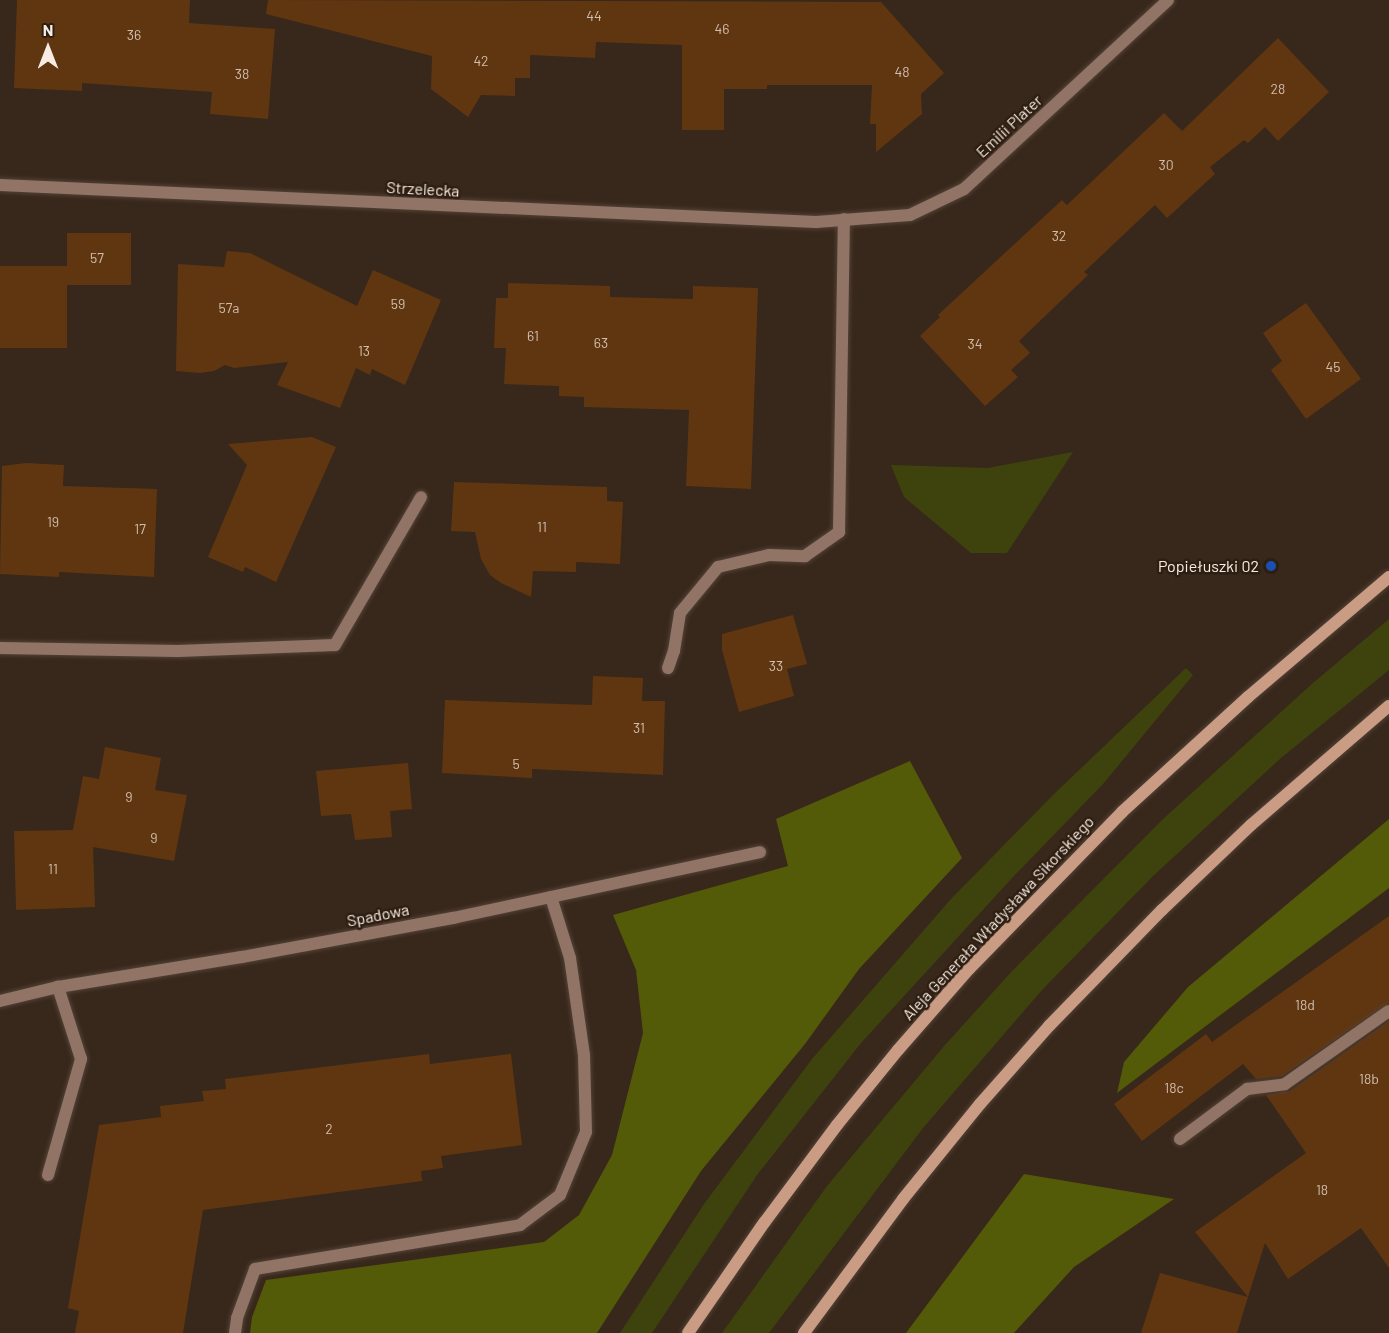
<!DOCTYPE html>
<html>
<head>
<meta charset="utf-8">
<style>
	body { margin:0 }
	#map { position:relative; width:1389px; height:1333px; overflow:hidden; background:#38271b; font-family:Barlow,sans-serif }
	div>[style] { position:absolute }
	.green>* { inset:0; background:#3e430d }
	.forest>* { inset:0; background:#535a08 }
	.building>* { inset:0; background:#603611; transform-origin:0 0 }
	.roads { filter:drop-shadow(0 0 2px #534337) drop-shadow(0 0 2px #534337) }
	.service>* { height:12px; margin:-6px; padding:0 6px; transform-origin:6px; border-radius:6px; background:#917465 }
	.minor>* { height:12px; margin:-6px; padding:0 6px; transform-origin:6px; border-radius:6px; background:#917465 }
	.secondary>* { height:12px; margin:-6px; padding:0 6px; transform-origin:6px; border-radius:6px; background:#cb9c84 }
	.dots>* { width:16px; height:16px; translate:-50% -50%; box-sizing:border-box; border:3px solid #2e1e11; border-radius:50% }
	span { translate:-50% -50%; white-space:nowrap; text-align:center; line-height:1.15; -webkit-text-stroke:5px #2e1e11; paint-order:stroke }
	.number-label { font-size:14px; color:#d1beae }
	.number-label span { -webkit-text-stroke-width:0 }
	.street-label { font-size:16px; color:#f7ece3 }
	.poi-label { font-size:16px; color:#f7ece3 }
	.right { translate:-100% -50%; text-align:right }
	.north { position:absolute; left:18px; top:18px; width:60px; height:60px; -webkit-text-stroke:4px #2e1e11; paint-order:stroke; rotate:0deg; font-size:16px; font-weight:700; line-height:24px; text-align:center; color:#f7ece3 }
	.north::after { content:''; display:block; margin:auto; width:21px; height:27px; background:#f7ece3; clip-path:polygon(50% 0,100% 100%,50% 72%,0 100%) }
</style>
</head>
<body>
<div id="map">
	<div class="green">
		<div style="clip-path:polygon(1073px 452px,1007px 553px,971px 553px,904px 497px,891px 465px,988px 468px)"></div>
		<div style="clip-path:polygon(1389px 619px,1389px 670px,1281px 758px,1152px 877px,1042px 990px,923px 1128px,769px 1333px,722px 1333px,827px 1186px,945px 1045px,1013px 970px,1162px 820px,1313px 683px)"></div>
		<div style="clip-path:polygon(1186px 668px,1193px 675px,1103px 784px,1013px 877px,861px 1043px,757px 1175px,652px 1333px,620px 1333px,704px 1204px,812px 1059px,950px 900px,1053px 795px)"></div>
	</div>
	<div class="forest">
		<div style="clip-path:polygon(910px 761px,962px 858px,859px 969px,805px 1044px,701px 1171px,597px 1333px,250px 1333px,252px 1317px,266px 1280px,544px 1242px,579px 1215px,612px 1155px,643px 1033px,636px 970px,613px 915px,788px 866px,776px 819px)"></div>
		<div style="clip-path:polygon(1389px 819px,1389px 888px,1117px 1093px,1124px 1062px,1188px 987px)"></div>
		<div style="clip-path:polygon(1024px 1174px,1174px 1199px,1074px 1267px,1014px 1333px,906px 1333px)"></div>
	</div>
	<div class="building">
		<div style="clip-path:polygon(17px 0,190px 0,189px 23px,275px 29px,268px 119px,210px 114px,212px 92px,82px 83px,82px 91px,14px 88px)"></div>
		<div style="clip-path:polygon(268px 0,881px 2px,944px 73px,921px 94px,922px 114px,876px 152px,876px 124px,870px 124px,872px 85px,767px 85px,767px 89px,724px 89px,724px 130px,682px 130px,682px 45px,596px 42px,595px 58px,530px 55px,530px 78px,515px 78px,515px 96px,481px 95px,468px 117px,431px 89px,432px 56px,266px 14px)"></div>
		<div style="clip-path:polygon(1278px 38px,1329px 92px,1278px 141px,1265px 127px,1248px 143px,1244px 140px,1210px 167px,1215px 174px,1167px 218px,1155px 205px,1084px 272px,1088px 275px,1019px 341px,1030px 353px,1011px 370px,1018px 377px,985px 406px,920px 336px,940px 317px,938px 315px,1062px 200px,1067px 205px,1164px 113px,1182px 131px)"></div>
		<div style="left:67px;top:233px;width:64px;height:52px"></div>
		<div style="clip-path:polygon(227px 251px,250px 253px,357px 306px,373px 270px,441px 300px,405px 385px,372px 369px,370px 375px,356px 368px,340px 408px,277px 385px,288px 362px,234px 368px,225px 365px,214px 371px,200px 373px,176px 371px,178px 264px,224px 267px)"></div>
		<div style="left:0;top:266px;width:67px;height:82px"></div>
		<div style="clip-path:polygon(508px 283px,610px 286px,610px 297px,693px 299px,693px 286px,758px 288px,751px 489px,686px 486px,689px 410px,584px 407px,584px 397px,559px 396px,559px 386px,504px 384px,506px 348px,494px 348px,496px 298px,508px 298px)"></div>
		<div style="clip-path:polygon(1306px 303px,1361px 379px,1306px 419px,1271px 370px,1282px 361px,1263px 333px)"></div>
		<div style="clip-path:polygon(312px 437px,336px 447px,276px 582px,245px 567px,243px 572px,208px 557px,247px 465px,228px 444px)"></div>
		<div style="clip-path:polygon(26px 463px,64px 465px,63px 486px,157px 489px,154px 577px,59px 572px,59px 577px,0 574px,2px 466px)"></div>
		<div style="clip-path:polygon(454px 482px,607px 487px,607px 501px,623px 502px,620px 564px,576px 562px,576px 572px,533px 571px,531px 597px,501px 583px,490px 575px,481px 559px,475px 532px,451px 531px)"></div>
		<div style="clip-path:polygon(793px 615px,807px 664px,787px 669px,794px 696px,739px 712px,722px 650px,722px 634px)"></div>
		<div style="clip-path:polygon(593px 676px,643px 678px,642px 701px,665px 701px,663px 775px,532px 769px,532px 778px,442px 773px,445px 700px,592px 705px)"></div>
		<div style="clip-path:polygon(105px 747px,161px 758px,155px 790px,187px 795px,174px 861px,93px 847px,95px 907px,16px 910px,14px 831px,73px 830px,83px 776px,99px 779px)"></div>
		<div style="clip-path:polygon(408px 763px,412px 809px,390px 811px,392px 837px,355px 840px,351px 814px,321px 816px,316px 771px)"></div>
		<div style="clip-path:polygon(1389px 916px,1389px 1003px,1282px 1076px,1256px 1079px,1243px 1064px,1142px 1141px,1114px 1104px,1206px 1034px,1212px 1042px)"></div>
		<div style="clip-path:polygon(1389px 1021px,1389px 1268px,1361px 1228px,1288px 1279px,1265px 1243px,1248px 1297px,1195px 1232px,1306px 1153px,1266px 1095px,1290px 1091px)"></div>
		<div style="clip-path:polygon(429px 1054px,430px 1064px,511px 1054px,522px 1145px,441px 1156px,443px 1168px,421px 1171px,422px 1181px,203px 1210px,183px 1333px,75px 1333px,79px 1311px,68px 1308px,99px 1125px,161px 1117px,160px 1106px,204px 1101px,202px 1091px,226px 1089px,225px 1079px)"></div>
		<div style="clip-path:polygon(1160px 1273px,1248px 1297px,1237px 1333px,1141px 1333px)"></div>
	</div>
	<div class="roads">
		<div class="service">
			<div style="left:668px;top:668px;width:18px;rotate:-71deg"></div>
			<div style="left:674px;top:651px;width:38px;rotate:-81deg"></div>
			<div style="left:680px;top:613px;width:60px;rotate:-50.4deg"></div>
			<div style="left:718px;top:567px;width:52px;rotate:-13.2deg"></div>
			<div style="left:769px;top:555px;width:36px;rotate:2deg"></div>
			<div style="left:805px;top:556px;width:42px;rotate:-35.2deg"></div>
			<div style="left:1180px;top:1139px;width:84px;rotate:-36.7deg"></div>
			<div style="left:1247px;top:1089px;width:38px;rotate:-7deg"></div>
			<div style="left:1285px;top:1084px;width:127px;rotate:-35.1deg"></div>
			<div style="left:48px;top:1175px;width:121px;rotate:-74.1deg"></div>
			<div style="left:81px;top:1059px;width:76px;rotate:-107.7deg"></div>
			<div style="left:235px;top:1333px;width:15px;rotate:-82deg"></div>
			<div style="left:237px;top:1318px;width:52px;rotate:-69.8deg"></div>
			<div style="left:255px;top:1269px;width:269px;rotate:-9.4deg"></div>
			<div style="left:520px;top:1225px;width:50px;rotate:-36.9deg"></div>
			<div style="left:560px;top:1195px;width:68px;rotate:-67.6deg"></div>
			<div style="left:586px;top:1132px;width:77px;rotate:-91.5deg"></div>
			<div style="left:584px;top:1055px;width:98px;rotate:-98.2deg"></div>
			<div style="left:570px;top:958px;width:64px;rotate:-107.3deg"></div>
		</div>
		<div class="minor">
			<div style="left:0;top:185px;width:817px;rotate:2.6deg"></div>
			<div style="left:816px;top:222px;width:94px;rotate:-4.3deg"></div>
			<div style="left:910px;top:215px;width:60px;rotate:-25.7deg"></div>
			<div style="left:964px;top:189px;width:278px;rotate:-42.8deg"></div>
			<div style="left:839px;top:532px;width:313px;rotate:-89.1deg"></div>
			<div style="left:0;top:648px;width:178px;rotate:1deg"></div>
			<div style="left:178px;top:651px;width:157px;rotate:-2.2deg"></div>
			<div style="left:335px;top:645px;width:171px;rotate:-59.8deg"></div>
			<div style="left:0;top:1001px;width:60px;rotate:-13.6deg"></div>
			<div style="left:58px;top:987px;width:186px;rotate:-9.3deg"></div>
			<div style="left:242px;top:957px;width:215px;rotate:-10.5deg"></div>
			<div style="left:453px;top:918px;width:314px;rotate:-12.1deg"></div>
		</div>
		<div class="secondary">
			<div style="left:688px;top:1333px;width:134px;rotate:-55.4deg"></div>
			<div style="left:764px;top:1223px;width:122px;rotate:-53.3deg"></div>
			<div style="left:837px;top:1125px;width:97px;rotate:-50.9deg"></div>
			<div style="left:898px;top:1050px;width:108px;rotate:-48.8deg"></div>
			<div style="left:969px;top:969px;width:219px;rotate:-45.7deg"></div>
			<div style="left:1122px;top:812px;width:171px;rotate:-42.4deg"></div>
			<div style="left:1248px;top:697px;width:185px;rotate:-40.4deg"></div>
			<div style="left:804px;top:1333px;width:167px;rotate:-53.5deg"></div>
			<div style="left:903px;top:1199px;width:122px;rotate:-51deg"></div>
			<div style="left:980px;top:1104px;width:104px;rotate:-48.5deg"></div>
			<div style="left:1049px;top:1026px;width:162px;rotate:-45.8deg"></div>
			<div style="left:1162px;top:910px;width:123px;rotate:-43.7deg"></div>
			<div style="left:1251px;top:825px;width:182px;rotate:-40.8deg"></div>
		</div>
	</div>
	<div class="dots">
		<div style="left:1271px;top:566px;background:#1a4fb4"></div>
	</div>
	<div class="number-label">
		<span style="left:594px;top:16px">44</span>
		<span style="left:722px;top:29px">46</span>
		<span style="left:134px;top:35px">36</span>
		<span style="left:481px;top:61px">42</span>
		<span style="left:902px;top:72px">48</span>
		<span style="left:242px;top:74px">38</span>
		<span style="left:1278px;top:89px">28</span>
		<span style="left:1166px;top:165px">30</span>
		<span style="left:1059px;top:236px">32</span>
		<span style="left:97px;top:258px">57</span>
		<span style="left:398px;top:304px">59</span>
		<span style="left:229px;top:308px">57a</span>
		<span style="left:533px;top:336px">61</span>
		<span style="left:601px;top:343px">63</span>
		<span style="left:975px;top:344px">34</span>
		<span style="left:364px;top:351px">13</span>
		<span style="left:1333px;top:367px">45</span>
		<span style="left:53px;top:522px">19</span>
		<span style="left:542px;top:527px">11</span>
		<span style="left:140px;top:529px">17</span>
		<span style="left:776px;top:666px">33</span>
		<span style="left:639px;top:728px">31</span>
		<span style="left:516px;top:764px">5</span>
		<span style="left:129px;top:797px">9</span>
		<span style="left:154px;top:838px">9</span>
		<span style="left:53px;top:869px">11</span>
		<span style="left:1305px;top:1005px">18d</span>
		<span style="left:1369px;top:1079px">18b</span>
		<span style="left:1174px;top:1088px">18c</span>
		<span style="left:329px;top:1129px">2</span>
		<span style="left:1322px;top:1190px">18</span>
	</div>
	<div class="street-label">
		<span style="left:1009px;top:126px;rotate:-43deg">Emilii Plater</span>
		<span style="left:423px;top:189px;rotate:3deg">Strzelecka</span>
		<span style="left:378px;top:915px;rotate:-11deg">Spadowa</span>
		<span style="left:998px;top:918px;rotate:-47deg">Aleja Generała Władysława Sikorskiego</span>
	</div>
	<div class="poi-label">
		<span class="right" style="left:1259px;top:566px">Popiełuszki 02</span>
	</div>
	<div class="north">N</div>
</div>
</body>
</html>
